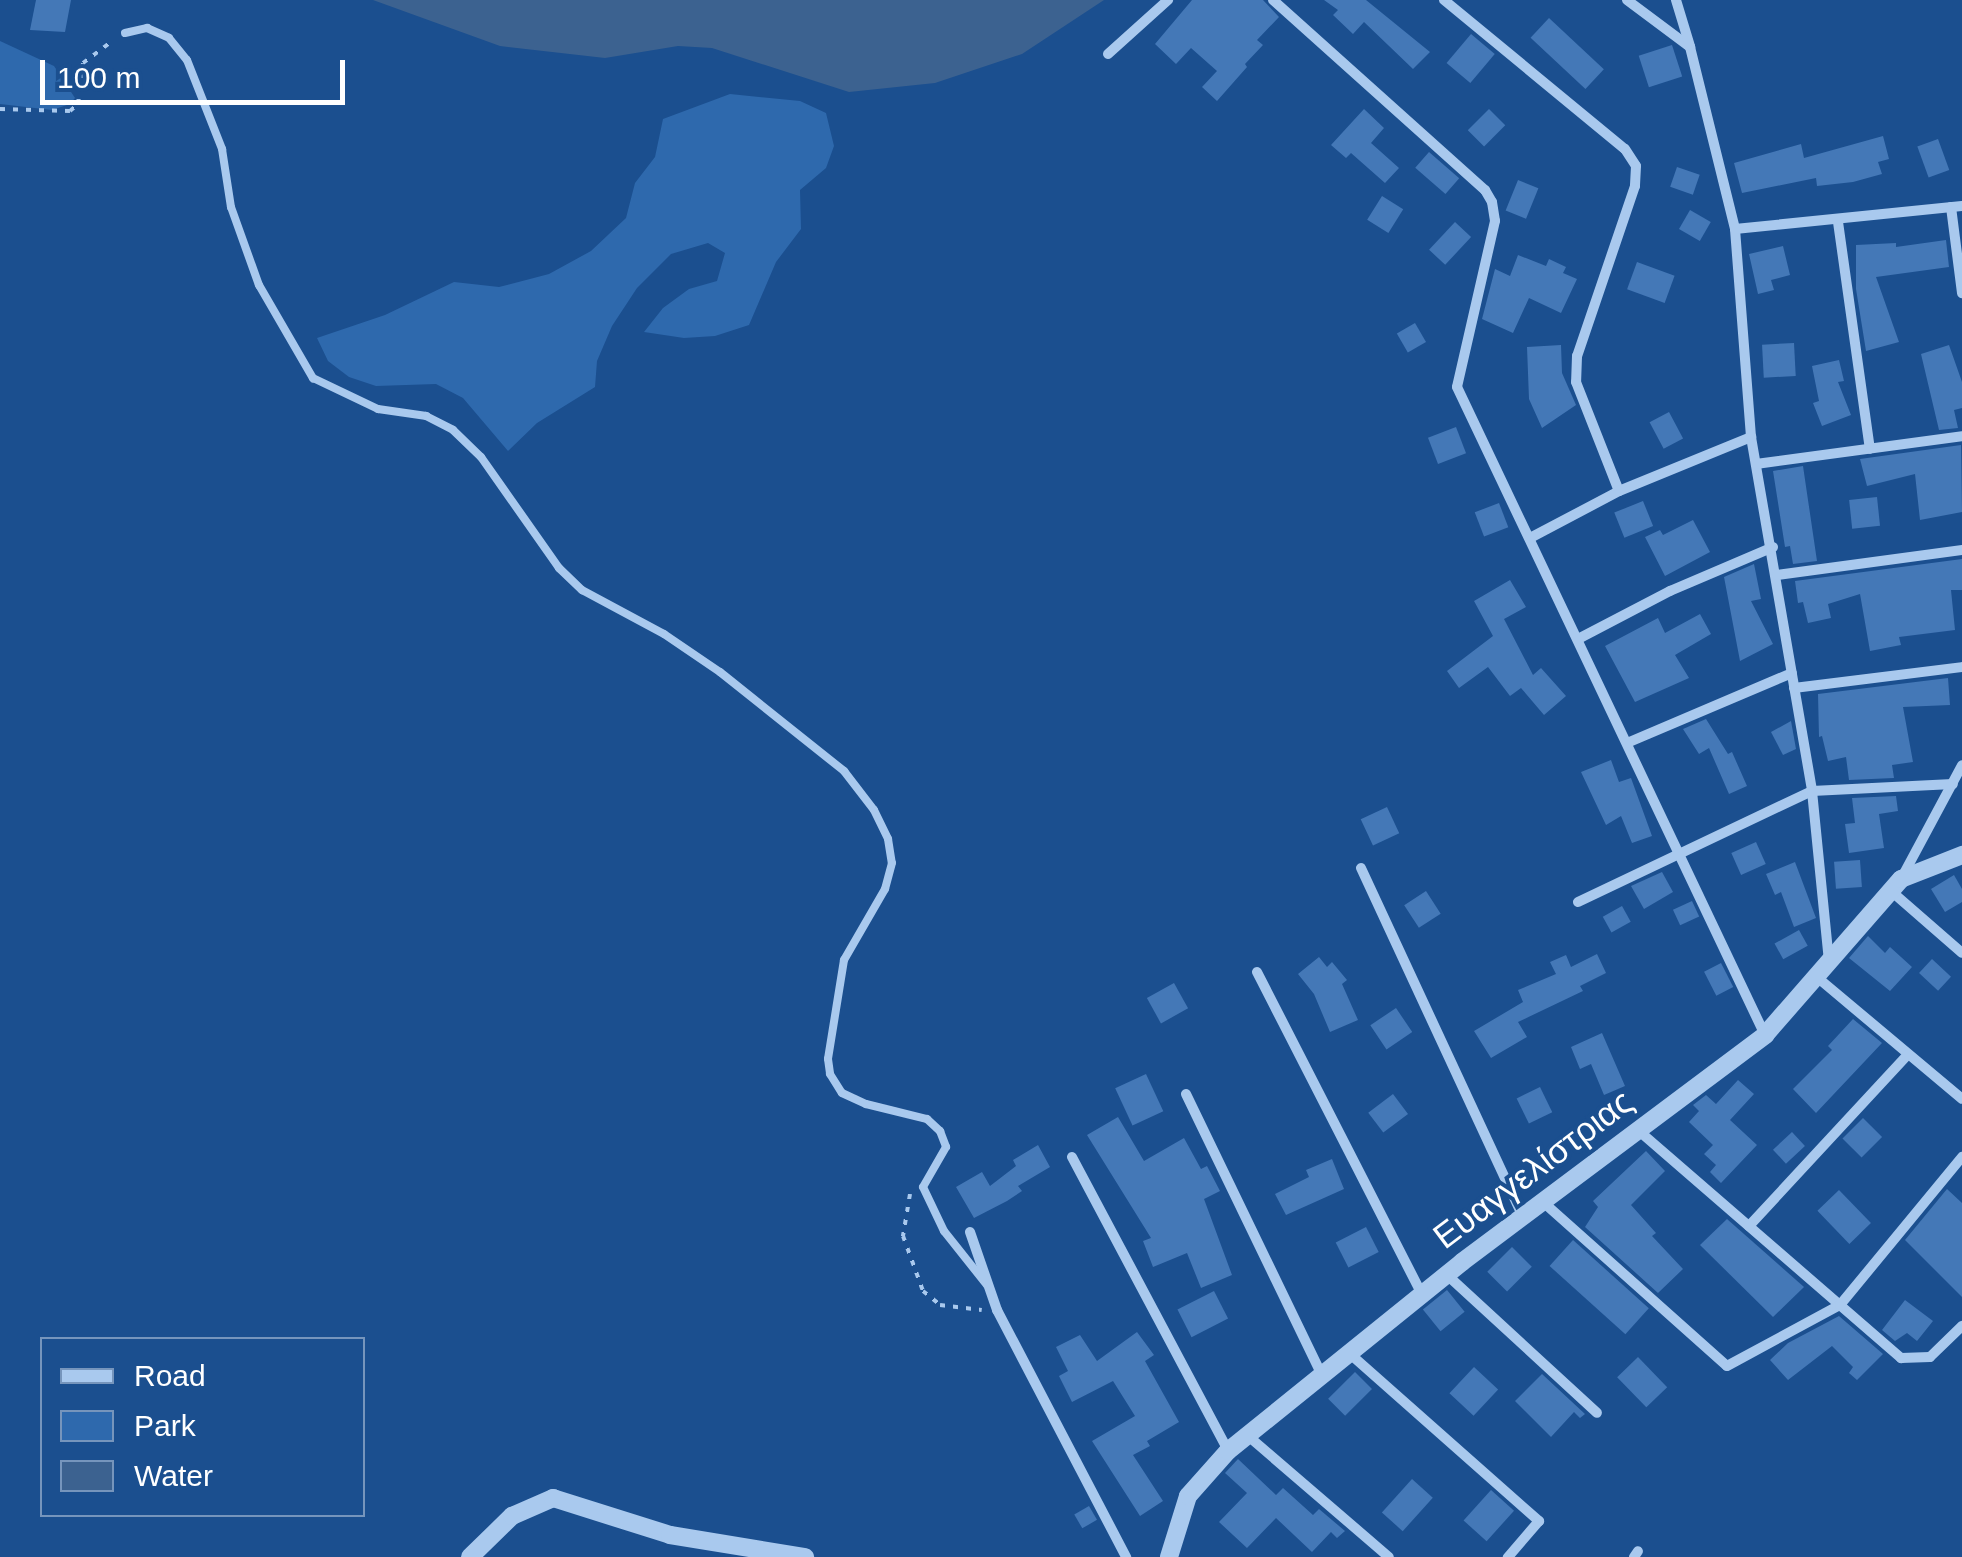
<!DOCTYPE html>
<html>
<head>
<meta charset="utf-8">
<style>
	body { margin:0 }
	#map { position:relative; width:1962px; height:1557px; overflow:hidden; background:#1b4f8f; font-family:Helvetica,sans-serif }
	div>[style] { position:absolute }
	.green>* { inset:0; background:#2e69ad }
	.water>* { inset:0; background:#3c6290 }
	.building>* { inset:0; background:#4478b7; transform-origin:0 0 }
	.path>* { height:4px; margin-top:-2px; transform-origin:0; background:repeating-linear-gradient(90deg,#a9c9ee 0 5px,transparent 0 13px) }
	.service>* { height:8px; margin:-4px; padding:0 4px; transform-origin:4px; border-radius:4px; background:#a9c9ee }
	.minor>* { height:10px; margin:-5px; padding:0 5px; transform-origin:5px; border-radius:5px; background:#a9c9ee }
	.tertiary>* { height:18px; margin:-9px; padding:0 9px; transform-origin:9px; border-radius:9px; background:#a9c9ee }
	span { translate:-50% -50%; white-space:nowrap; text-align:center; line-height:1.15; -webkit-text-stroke:8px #1b4f8f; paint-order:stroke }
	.street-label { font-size:35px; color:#fff }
	.legend { position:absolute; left:40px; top:1337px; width:325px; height:180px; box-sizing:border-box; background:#1b4f8f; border:2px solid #7695bc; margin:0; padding:12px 18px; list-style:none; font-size:30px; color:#fff }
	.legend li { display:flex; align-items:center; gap:20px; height:50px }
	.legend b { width:50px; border:2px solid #7695bc }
	.scale { position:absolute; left:40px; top:60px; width:305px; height:45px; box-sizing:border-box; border:5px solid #fff; border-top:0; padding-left:12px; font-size:30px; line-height:35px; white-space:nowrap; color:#fff; -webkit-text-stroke:8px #1b4f8f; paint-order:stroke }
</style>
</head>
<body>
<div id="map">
	<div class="green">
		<div style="clip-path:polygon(0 41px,54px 66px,75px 98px,70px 104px,52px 110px,0 104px)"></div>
		<div style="clip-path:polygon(730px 94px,800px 101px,826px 113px,834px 146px,826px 168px,800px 190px,801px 229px,776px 262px,749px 325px,715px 336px,684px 338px,644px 332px,663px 308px,689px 289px,717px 281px,725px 253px,708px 243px,671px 254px,637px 288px,612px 326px,597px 361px,595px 387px,537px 423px,508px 451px,463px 398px,436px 384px,376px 386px,349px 377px,328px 361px,317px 338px,385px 315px,454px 282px,499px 287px,549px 274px,591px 251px,626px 218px,635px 183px,655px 157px,663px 119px)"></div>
	</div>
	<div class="water">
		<div style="clip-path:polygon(373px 0,1104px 0,1022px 54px,935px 83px,849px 92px,712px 48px,678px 46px,605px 58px,500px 46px)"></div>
	</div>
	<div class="building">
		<div style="clip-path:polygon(36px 0,71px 0,65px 32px,30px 30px)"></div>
		<div style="clip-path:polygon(1192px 0,1263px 0,1279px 17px,1257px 40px,1263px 45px,1245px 64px,1247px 67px,1217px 101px,1202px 87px,1217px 71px,1191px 48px,1176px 64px,1155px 44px)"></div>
		<div style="clip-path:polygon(1324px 0,1366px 0,1430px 52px,1413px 69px,1364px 22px,1353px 34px,1333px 15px,1338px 10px)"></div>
		<div style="left:1549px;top:18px;width:75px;height:27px;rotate:43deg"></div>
		<div style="left:1471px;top:34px;width:31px;height:38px;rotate:40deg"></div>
		<div style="left:1672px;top:45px;width:33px;height:35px;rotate:72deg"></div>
		<div style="clip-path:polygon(1364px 109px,1384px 128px,1371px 143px,1399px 168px,1385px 183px,1351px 153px,1346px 158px,1331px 145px)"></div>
		<div style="left:1489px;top:109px;width:23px;height:30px;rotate:45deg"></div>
		<div style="clip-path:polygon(1883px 136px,1889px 159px,1878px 162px,1882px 174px,1853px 182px,1817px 186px,1816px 178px,1742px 193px,1734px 163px,1801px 144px,1804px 158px)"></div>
		<div style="left:1938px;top:139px;width:33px;height:22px;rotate:70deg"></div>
		<div style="left:1429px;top:152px;width:40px;height:21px;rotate:41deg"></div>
		<div style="left:1677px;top:167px;width:24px;height:21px;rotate:19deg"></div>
		<div style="left:1518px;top:180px;width:22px;height:33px;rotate:22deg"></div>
		<div style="left:1382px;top:196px;width:25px;height:28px;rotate:32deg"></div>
		<div style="left:1690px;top:210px;width:24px;height:22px;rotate:30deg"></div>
		<div style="left:1455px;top:222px;width:22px;height:38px;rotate:43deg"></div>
		<div style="clip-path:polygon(1946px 240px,1949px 267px,1876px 277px,1899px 342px,1866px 351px,1856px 289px,1856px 245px,1896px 243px,1896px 247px)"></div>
		<div style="clip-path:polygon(1783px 246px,1790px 275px,1771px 280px,1774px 290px,1758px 294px,1749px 254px)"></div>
		<div style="clip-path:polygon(1518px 255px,1546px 266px,1549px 259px,1566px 267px,1563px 273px,1577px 279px,1561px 313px,1529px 298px,1513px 333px,1482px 319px,1495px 269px,1510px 276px)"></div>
		<div style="left:1637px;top:262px;width:40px;height:29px;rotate:20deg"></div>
		<div style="left:1415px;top:323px;width:22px;height:21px;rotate:60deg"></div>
		<div style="left:1794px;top:343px;width:33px;height:32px;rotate:87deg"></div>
		<div style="clip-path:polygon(1561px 345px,1562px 373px,1576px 405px,1542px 428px,1529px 399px,1527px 347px)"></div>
		<div style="clip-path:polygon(1949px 345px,1962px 382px,1962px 408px,1954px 410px,1958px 428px,1939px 430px,1921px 354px)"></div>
		<div style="clip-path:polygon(1839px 360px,1844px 381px,1838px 382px,1851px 415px,1822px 426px,1813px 403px,1819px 401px,1812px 366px)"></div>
		<div style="left:1669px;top:412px;width:30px;height:22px;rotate:62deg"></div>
		<div style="left:1456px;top:427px;width:28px;height:30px;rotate:69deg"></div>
		<div style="clip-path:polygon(1961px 445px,1962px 512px,1920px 520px,1915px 474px,1867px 486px,1860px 459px)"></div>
		<div style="clip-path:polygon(1803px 466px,1817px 561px,1793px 564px,1790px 546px,1785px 547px,1773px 471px)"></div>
		<div style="left:1877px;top:497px;width:29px;height:28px;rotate:84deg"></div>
		<div style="left:1643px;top:501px;width:27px;height:31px;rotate:68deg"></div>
		<div style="left:1499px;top:503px;width:26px;height:26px;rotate:69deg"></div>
		<div style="clip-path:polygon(1693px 520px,1710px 552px,1665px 576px,1645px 537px,1660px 530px,1663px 535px)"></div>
		<div style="clip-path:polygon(1962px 559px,1962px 590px,1951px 590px,1955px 630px,1899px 637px,1901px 645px,1870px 651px,1860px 594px,1828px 604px,1831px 618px,1808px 623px,1803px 602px,1798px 603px,1795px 581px)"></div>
		<div style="clip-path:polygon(1754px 564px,1761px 599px,1751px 601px,1773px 644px,1740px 661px,1724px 577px)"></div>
		<div style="clip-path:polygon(1510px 580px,1526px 607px,1504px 619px,1533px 675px,1541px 668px,1566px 696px,1544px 715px,1521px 688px,1510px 696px,1488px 667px,1459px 688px,1447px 671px,1493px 636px,1474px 601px)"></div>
		<div style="clip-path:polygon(1700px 614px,1711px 634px,1675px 655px,1689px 678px,1635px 702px,1605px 646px,1658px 618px,1665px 633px)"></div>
		<div style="clip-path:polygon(1948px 678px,1950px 705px,1903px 707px,1913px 762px,1892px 765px,1894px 778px,1849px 780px,1846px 757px,1828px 761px,1822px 736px,1819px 737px,1818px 694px)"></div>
		<div style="clip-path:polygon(1706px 719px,1728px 754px,1732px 752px,1747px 786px,1729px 794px,1709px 748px,1699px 754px,1683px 729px)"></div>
		<div style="clip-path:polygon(1791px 721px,1796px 749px,1783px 755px,1771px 732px)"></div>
		<div style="clip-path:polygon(1611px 760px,1619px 782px,1631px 778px,1652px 836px,1632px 843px,1621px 816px,1606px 825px,1581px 772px)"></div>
		<div style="clip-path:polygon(1896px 796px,1898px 811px,1879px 814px,1884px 848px,1849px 853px,1845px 824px,1855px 823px,1852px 798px)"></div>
		<div style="left:1387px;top:807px;width:29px;height:29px;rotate:65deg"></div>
		<div style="left:1756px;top:842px;width:24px;height:27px;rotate:66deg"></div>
		<div style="left:1860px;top:860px;width:27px;height:26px;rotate:86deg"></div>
		<div style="clip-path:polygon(1795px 862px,1816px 918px,1794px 927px,1781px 892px,1775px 895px,1766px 874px)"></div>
		<div style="clip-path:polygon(1662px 872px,1673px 892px,1644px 909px,1631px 886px)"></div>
		<div style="clip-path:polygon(1954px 875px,1962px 889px,1962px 902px,1945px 912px,1931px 889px)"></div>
		<div style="left:1426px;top:891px;width:27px;height:26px;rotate:57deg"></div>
		<div style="left:1692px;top:901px;width:17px;height:21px;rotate:65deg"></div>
		<div style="left:1622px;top:906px;width:18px;height:22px;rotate:61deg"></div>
		<div style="left:1799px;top:930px;width:18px;height:28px;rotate:61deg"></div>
		<div style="clip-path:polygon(1868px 936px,1885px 953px,1890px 947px,1912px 967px,1890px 991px,1849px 958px)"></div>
		<div style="clip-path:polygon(1597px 954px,1606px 973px,1580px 986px,1583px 991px,1518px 1022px,1527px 1037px,1491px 1058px,1474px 1031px,1523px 1002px,1518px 990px,1556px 974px,1550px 962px,1566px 955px,1571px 967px)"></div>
		<div style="clip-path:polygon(1319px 957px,1327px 967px,1332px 962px,1347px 980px,1342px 984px,1358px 1020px,1330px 1032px,1314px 994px,1298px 974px)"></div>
		<div style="left:1932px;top:959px;width:26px;height:19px;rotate:43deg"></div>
		<div style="left:1721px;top:963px;width:27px;height:19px;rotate:63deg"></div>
		<div style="left:1174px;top:983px;width:29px;height:31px;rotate:61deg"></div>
		<div style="left:1396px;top:1008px;width:29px;height:31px;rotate:56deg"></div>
		<div style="clip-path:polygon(1853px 1019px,1882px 1043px,1816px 1113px,1793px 1089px,1832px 1050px,1828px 1046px)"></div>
		<div style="clip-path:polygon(1602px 1033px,1625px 1086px,1604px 1095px,1591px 1064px,1580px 1069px,1571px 1047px)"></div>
		<div style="left:1146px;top:1074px;width:41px;height:34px;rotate:65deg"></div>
		<div style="clip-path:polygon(1738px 1080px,1754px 1094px,1730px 1120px,1757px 1145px,1721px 1183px,1710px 1172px,1716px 1165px,1704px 1154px,1713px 1145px,1689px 1122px,1699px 1111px,1693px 1105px,1706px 1095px,1716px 1104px)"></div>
		<div style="left:1540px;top:1087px;width:28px;height:26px;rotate:64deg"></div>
		<div style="left:1393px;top:1094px;width:25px;height:31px;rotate:53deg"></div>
		<div style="clip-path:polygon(1118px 1117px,1144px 1161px,1184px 1138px,1201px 1169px,1207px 1166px,1220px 1191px,1204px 1199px,1232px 1275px,1201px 1288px,1187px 1253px,1153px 1267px,1143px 1241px,1151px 1238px,1087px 1135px)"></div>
		<div style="left:1863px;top:1118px;width:27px;height:29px;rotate:45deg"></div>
		<div style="left:1792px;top:1132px;width:19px;height:26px;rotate:47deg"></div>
		<div style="clip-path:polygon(1038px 1145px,1050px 1167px,1018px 1186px,1022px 1191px,1007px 1201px,974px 1218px,956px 1187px,982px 1172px,990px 1186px,1016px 1166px,1013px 1160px)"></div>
		<div style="clip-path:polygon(1646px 1151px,1665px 1171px,1631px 1205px,1656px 1233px,1652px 1236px,1683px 1269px,1658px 1293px,1585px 1227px,1598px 1207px,1593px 1201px)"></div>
		<div style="clip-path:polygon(1332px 1159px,1344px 1189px,1286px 1215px,1275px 1194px,1309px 1177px,1306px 1170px)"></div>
		<div style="clip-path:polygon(1947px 1189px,1962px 1203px,1962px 1297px,1905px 1240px)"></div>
		<div style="left:1839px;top:1190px;width:46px;height:30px;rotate:46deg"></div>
		<div style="clip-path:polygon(1727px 1219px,1804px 1287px,1773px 1317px,1700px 1245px)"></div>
		<div style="left:1366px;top:1227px;width:28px;height:34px;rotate:63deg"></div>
		<div style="left:1573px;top:1240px;width:102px;height:35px;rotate:42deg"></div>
		<div style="left:1512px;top:1247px;width:28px;height:35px;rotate:45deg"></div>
		<div style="left:1447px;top:1290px;width:28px;height:31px;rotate:51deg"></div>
		<div style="left:1214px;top:1291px;width:31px;height:41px;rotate:63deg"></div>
		<div style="clip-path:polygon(1905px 1300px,1933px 1321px,1917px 1341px,1907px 1333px,1895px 1341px,1882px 1330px)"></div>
		<div style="clip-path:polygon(1839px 1316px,1883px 1354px,1857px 1380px,1849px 1373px,1853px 1367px,1832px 1346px,1788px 1380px,1770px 1360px,1788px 1343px)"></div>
		<div style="clip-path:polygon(1137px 1332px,1154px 1355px,1145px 1361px,1179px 1422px,1147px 1441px,1150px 1446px,1133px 1455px,1163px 1501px,1140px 1516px,1092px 1441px,1135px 1416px,1113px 1381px,1072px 1402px,1059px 1376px,1068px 1371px,1056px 1347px,1080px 1335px,1097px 1361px)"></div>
		<div style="left:1638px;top:1357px;width:42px;height:29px;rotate:46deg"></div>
		<div style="left:1474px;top:1367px;width:33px;height:36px;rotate:43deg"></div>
		<div style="left:1355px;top:1372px;width:24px;height:38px;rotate:45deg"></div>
		<div style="clip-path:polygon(1542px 1374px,1585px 1414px,1580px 1418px,1574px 1412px,1551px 1437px,1515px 1401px)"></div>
		<div style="clip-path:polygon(1238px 1459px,1276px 1495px,1283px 1488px,1313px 1515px,1319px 1509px,1345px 1531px,1337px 1538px,1331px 1532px,1312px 1552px,1276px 1518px,1247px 1548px,1219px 1522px,1247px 1493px,1225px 1473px)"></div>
		<div style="left:1412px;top:1479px;width:28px;height:45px;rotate:42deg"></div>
		<div style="left:1491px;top:1490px;width:31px;height:41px;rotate:42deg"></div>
		<div style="left:1089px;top:1506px;width:16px;height:17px;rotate:60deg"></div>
	</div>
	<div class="path">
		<div style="left:0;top:109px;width:70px;rotate:1.6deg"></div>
		<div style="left:70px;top:111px;width:11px;rotate:-41deg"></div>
		<div style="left:78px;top:104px;width:41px;rotate:-83deg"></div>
		<div style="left:83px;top:63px;width:36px;rotate:-37deg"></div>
		<div style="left:910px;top:1194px;width:43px;rotate:99.5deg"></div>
		<div style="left:903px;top:1236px;width:59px;rotate:70deg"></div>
		<div style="left:923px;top:1291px;width:22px;rotate:39deg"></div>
		<div style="left:940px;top:1305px;width:42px;rotate:6.8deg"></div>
	</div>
	<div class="service">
		<div style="left:125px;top:33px;width:23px;rotate:-13deg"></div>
		<div style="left:147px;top:28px;width:24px;rotate:24deg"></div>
		<div style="left:169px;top:38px;width:28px;rotate:51deg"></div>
		<div style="left:187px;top:60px;width:96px;rotate:68.5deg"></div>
		<div style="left:222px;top:149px;width:59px;rotate:81.2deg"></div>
		<div style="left:231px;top:207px;width:83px;rotate:70.3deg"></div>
		<div style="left:259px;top:285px;width:108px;rotate:59.9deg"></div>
		<div style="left:313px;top:378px;width:72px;rotate:25.5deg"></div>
		<div style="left:378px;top:409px;width:49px;rotate:8.3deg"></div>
		<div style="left:426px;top:416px;width:30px;rotate:27deg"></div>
		<div style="left:453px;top:430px;width:39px;rotate:44deg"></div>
		<div style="left:481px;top:457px;width:136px;rotate:54.9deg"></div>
		<div style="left:559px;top:568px;width:32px;rotate:44deg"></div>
		<div style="left:582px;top:590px;width:93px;rotate:28.2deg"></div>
		<div style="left:664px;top:634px;width:68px;rotate:34.2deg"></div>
		<div style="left:720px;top:672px;width:159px;rotate:38.6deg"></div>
		<div style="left:844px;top:771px;width:49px;rotate:52.4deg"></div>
		<div style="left:874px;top:810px;width:32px;rotate:64deg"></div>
		<div style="left:888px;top:839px;width:24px;rotate:81deg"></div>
		<div style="left:892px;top:863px;width:27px;rotate:105deg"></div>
		<div style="left:885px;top:889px;width:82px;rotate:120deg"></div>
		<div style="left:844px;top:960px;width:100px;rotate:99.2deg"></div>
		<div style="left:828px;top:1059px;width:15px;rotate:82deg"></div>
		<div style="left:830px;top:1074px;width:22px;rotate:58deg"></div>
		<div style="left:842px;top:1093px;width:26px;rotate:25deg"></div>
		<div style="left:866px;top:1104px;width:63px;rotate:13.8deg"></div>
		<div style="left:927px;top:1119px;width:18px;rotate:43deg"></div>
		<div style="left:940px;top:1131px;width:17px;rotate:69deg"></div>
		<div style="left:946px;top:1147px;width:46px;rotate:119.9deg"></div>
		<div style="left:923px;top:1187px;width:49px;rotate:64.5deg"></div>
		<div style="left:944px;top:1231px;width:69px;rotate:51.5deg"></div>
	</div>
	<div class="minor">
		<div style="left:1273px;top:0;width:285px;rotate:41.9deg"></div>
		<div style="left:1485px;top:190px;width:14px;rotate:60deg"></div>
		<div style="left:1492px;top:202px;width:19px;rotate:81deg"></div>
		<div style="left:1495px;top:221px;width:170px;rotate:102.9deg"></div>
		<div style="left:1457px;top:387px;width:717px;rotate:64.58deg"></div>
		<div style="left:1444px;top:0;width:234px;rotate:39.5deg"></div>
		<div style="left:1625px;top:149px;width:20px;rotate:57deg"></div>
		<div style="left:1636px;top:166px;width:20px;rotate:93deg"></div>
		<div style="left:1635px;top:186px;width:180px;rotate:108.8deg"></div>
		<div style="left:1577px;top:356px;width:26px;rotate:92deg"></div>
		<div style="left:1576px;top:382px;width:117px;rotate:68.5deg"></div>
		<div style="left:1627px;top:0;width:79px;rotate:36.7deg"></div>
		<div style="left:1690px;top:47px;width:187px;rotate:76.1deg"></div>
		<div style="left:1735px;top:229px;width:209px;rotate:85.6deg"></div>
		<div style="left:1751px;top:437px;width:359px;rotate:80.2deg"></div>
		<div style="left:1812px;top:791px;width:170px;rotate:84.3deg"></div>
		<div style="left:1676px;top:0;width:48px;rotate:73.1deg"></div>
		<div style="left:1108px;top:54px;width:81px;rotate:-42deg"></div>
		<div style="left:1951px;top:207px;width:87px;rotate:82.7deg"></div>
		<div style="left:1838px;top:222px;width:229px;rotate:82deg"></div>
		<div style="left:1735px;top:229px;width:228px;rotate:-5.8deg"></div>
		<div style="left:1756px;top:464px;width:208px;rotate:-7.7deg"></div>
		<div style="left:1530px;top:538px;width:101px;rotate:-27.8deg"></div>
		<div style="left:1619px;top:491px;width:143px;rotate:-22.2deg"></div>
		<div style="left:1777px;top:575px;width:187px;rotate:-7.7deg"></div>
		<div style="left:1578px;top:639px;width:104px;rotate:-27.6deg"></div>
		<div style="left:1670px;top:591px;width:112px;rotate:-23.1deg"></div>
		<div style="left:1794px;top:688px;width:169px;rotate:-7.1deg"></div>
		<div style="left:1627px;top:743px;width:179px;rotate:-23deg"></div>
		<div style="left:1361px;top:868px;width:385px;rotate:65.1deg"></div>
		<div style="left:1901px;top:879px;width:129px;rotate:-61.8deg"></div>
		<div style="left:1891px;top:891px;width:94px;rotate:41.1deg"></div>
		<div style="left:1578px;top:902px;width:259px;rotate:-25.4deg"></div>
		<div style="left:1812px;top:791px;width:141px;rotate:-2.8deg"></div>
		<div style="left:1257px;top:972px;width:362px;rotate:62.9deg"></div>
		<div style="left:1818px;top:978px;width:188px;rotate:40deg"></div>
		<div style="left:1186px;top:1094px;width:312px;rotate:64.2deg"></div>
		<div style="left:1639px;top:1131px;width:347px;rotate:40.9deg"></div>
		<div style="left:1901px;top:1358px;width:29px;rotate:-2deg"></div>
		<div style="left:1930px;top:1357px;width:45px;rotate:-44.1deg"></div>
		<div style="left:1072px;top:1157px;width:333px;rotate:62deg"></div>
		<div style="left:1543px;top:1202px;width:246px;rotate:41.7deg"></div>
		<div style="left:1727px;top:1366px;width:128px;rotate:-28.4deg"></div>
		<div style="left:1840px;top:1305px;width:192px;rotate:-50.5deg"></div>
		<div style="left:1749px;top:1226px;width:234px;rotate:-47.2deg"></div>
		<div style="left:970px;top:1232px;width:83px;rotate:70.9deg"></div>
		<div style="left:997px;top:1310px;width:279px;rotate:62.4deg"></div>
		<div style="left:1446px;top:1274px;width:205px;rotate:42.6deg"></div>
		<div style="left:1349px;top:1353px;width:254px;rotate:41.5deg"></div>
		<div style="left:1539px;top:1521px;width:48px;rotate:130.7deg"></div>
		<div style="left:1247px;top:1435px;width:187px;rotate:40.7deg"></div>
		<div style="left:1634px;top:1557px;width:7px;rotate:-56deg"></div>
	</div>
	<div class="tertiary">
		<div style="left:470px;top:1557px;width:59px;rotate:-44.3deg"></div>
		<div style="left:512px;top:1516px;width:45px;rotate:-23.7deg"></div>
		<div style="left:553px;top:1498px;width:123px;rotate:17.5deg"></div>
		<div style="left:670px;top:1535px;width:137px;rotate:9.3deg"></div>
		<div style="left:1169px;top:1557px;width:64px;rotate:-72.7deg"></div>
		<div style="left:1188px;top:1496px;width:60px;rotate:-48.4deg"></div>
		<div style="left:1228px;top:1451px;width:301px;rotate:-38.9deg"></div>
		<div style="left:1462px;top:1262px;width:379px;rotate:-36.8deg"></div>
		<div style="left:1765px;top:1035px;width:207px;rotate:-48.9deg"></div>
		<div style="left:1901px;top:879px;width:66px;rotate:-21.5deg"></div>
	</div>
	<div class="street-label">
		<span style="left:1533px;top:1169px;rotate:-37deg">Ευαγγελίστριας</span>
	</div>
	<ul class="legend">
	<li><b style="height:12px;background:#a9c9ee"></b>Road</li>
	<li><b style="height:28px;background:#2e69ad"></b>Park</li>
	<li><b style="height:28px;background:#3c6290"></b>Water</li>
	</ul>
	<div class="scale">100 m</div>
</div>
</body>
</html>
